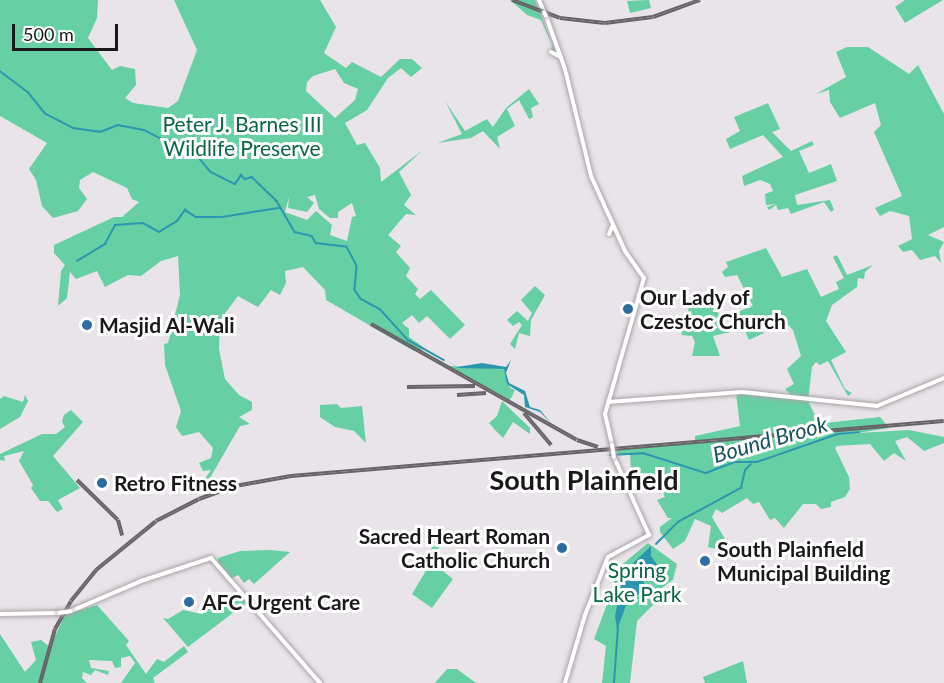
<!DOCTYPE html>
<html>
<head>
<meta charset="utf-8">
<style>
	body { margin:0 }
	#map { position:relative; width:944px; height:683px; overflow:hidden; background:#e9e4e9; font-family:Lato,sans-serif }
	div>[style] { position:absolute }
	.green>* { inset:0; background:#66cfa4 }
	.water>* { inset:0; background:#2c96b1 }
	.stream>* { height:1.5px; margin:-0.75px; padding:0 0.75px; transform-origin:0.75px; border-radius:0.75px; background:#2c96b1 }
	.roads { filter:drop-shadow(0 0 2px #a8a3a7) drop-shadow(0 0 2px #a8a3a7) }
	.secondary>* { height:4px; margin:-2px; padding:0 2px; transform-origin:2px; border-radius:2px; background:#fff }
	.rail>* { height:4px; margin-top:-2px; transform-origin:0; background:repeating-linear-gradient(90deg,#fff 0 4.5px,#666366 0 9px); box-sizing:border-box; border-block:2px solid #666366 }
	.bridges { filter:drop-shadow(0 0 2px #a8a3a7) drop-shadow(0 0 2px #a8a3a7) }
	.secondary-bridge>* { height:4px; margin:-2px; padding:0 2px; transform-origin:2px; border-radius:2px; background:#fff }
	.dots>* { width:16px; height:16px; translate:-50% -50%; box-sizing:border-box; border:3px solid #fff; border-radius:50% }
	span { translate:-50% -50%; white-space:nowrap; text-align:center; line-height:1.15; -webkit-text-stroke:6px #fff; paint-order:stroke }
	.park-label { font-size:21px; color:#096648 }
	.poi-label { font-size:21px; color:#1a181a; font-weight:700 }
	.left { translate:0 -50%; text-align:left }
	.right { translate:-100% -50%; text-align:right }
	.water-label { font-size:22px; color:#17505f; font-style:italic }
	.district-label { font-size:27px; color:#1a181a; font-weight:700 }
	.scale { position:absolute; left:12px; top:24px; width:106px; height:27px; box-sizing:border-box; border:3px solid #1a181a; border-top:0; padding-left:8px; font-size:18px; line-height:21px; white-space:nowrap; color:#1a181a; -webkit-text-stroke:4px #fff; paint-order:stroke }
</style>
</head>
<body>
<div id="map">
	<div class="green">
		<div style="clip-path:polygon(evenodd,0 0,98px 0,97px 18px,88px 38px,112px 70px,120px 66px,135px 69px,136px 85px,125px 98px,133px 103px,168px 108px,178px 101px,197px 50px,174px 0,320px 0,336px 27px,324px 53px,346px 68px,352px 62px,381px 77px,400px 59px,412px 59px,422px 68px,411px 77px,401px 68px,388px 78px,367px 110px,345px 123px,357px 145px,365px 143px,380px 168px,381px 182px,423px 150px,399px 172px,411px 195px,404px 205px,416px 215px,406px 214px,388px 235px,401px 246px,396px 252px,410px 268px,406px 276px,418px 289px,415px 294px,420px 299px,431px 290px,465px 325px,450px 339px,427px 316px,419px 323px,412px 315px,402px 323px,409px 329px,409px 337px,426px 349px,414px 351px,326px 300px,325px 290px,303px 267px,285px 271px,286px 283px,280px 295px,271px 290px,258px 307px,238px 296px,220px 320px,219px 349px,225px 379px,239px 395px,252px 402px,252px 410px,239px 417px,250px 424px,240px 426px,203px 490px,200px 486px,211px 470px,203px 471px,199px 463px,211px 458px,213px 448px,199px 432px,182px 436px,176px 427px,181px 411px,165px 365px,164px 344px,168px 343px,180px 295px,178px 256px,161px 261px,141px 276px,128px 275px,105px 287px,97px 271px,76px 279px,70px 272px,67px 298px,58px 306px,61px 271px,65px 265px,54px 253px,54px 245px,114px 217px,122px 217px,139px 202px,132px 199px,127px 188px,93px 172px,80px 180px,79px 188px,87px 199px,78px 211px,53px 218px,42px 206px,36px 180px,29px 169px,47px 143px,0 116px,0 0,335px 69px,344px 83px,358px 89px,355px 100px,335px 118px,306px 91px,307px 82px,313px 76px,335px 69px,0 0,315px 195px,319px 209px,330px 218px,338px 218px,338px 212px,352px 203px,356px 216px,352px 217px,347px 241px,330px 235px,332px 225px,316px 211px,307px 220px,285px 212px,289px 197px,288px 208px,307px 212px,314px 203px,307px 197px,315px 195px)"></div>
		<div style="clip-path:polygon(510px 0,535px 0,555px 51px,551px 51px,552px 45px,541px 20px,527px 15px)"></div>
		<div style="clip-path:polygon(649px 0,651px 8px,630px 13px,627px 1px)"></div>
		<div style="clip-path:polygon(905px 0,943px 0,905px 23px,895px 7px)"></div>
		<div style="clip-path:polygon(847px 47px,868px 47px,909px 74px,918px 65px,944px 114px,944px 227px,928px 235px,944px 242px,939px 251px,941px 263px,935px 256px,920px 260px,912px 250px,903px 252px,898px 246px,912px 239px,909px 216px,890px 211px,880px 216px,875px 208px,902px 196px,874px 132px,881px 125px,875px 103px,840px 118px,830px 102px,829px 90px,816px 94px,846px 77px,836px 52px)"></div>
		<div style="clip-path:polygon(529px 89px,539px 104px,531px 108px,533px 117px,529px 119px,519px 100px,507px 109px,515px 126px,497px 137px,500px 149px,483px 131px,471px 138px,437px 143px,462px 134px,445px 101px,465px 131px,487px 119px,493px 127px,506px 108px)"></div>
		<div style="clip-path:polygon(768px 103px,780px 129px,772px 132px,791px 151px,812px 141px,814px 145px,799px 151px,809px 173px,831px 164px,837px 181px,795px 195px,797px 205px,830px 200px,834px 210px,831px 212px,824px 202px,791px 214px,788px 208px,778px 210px,776px 205px,769px 210px,767px 207px,776px 204px,766px 205px,765px 194px,773px 191px,770px 184px,760px 180px,744px 186px,742px 176px,783px 157px,763px 135px,730px 149px,726px 139px,740px 131px,734px 117px)"></div>
		<div style="clip-path:polygon(766px 248px,782px 277px,807px 269px,821px 297px,839px 289px,836px 282px,844px 278px,833px 257px,837px 255px,847px 275px,873px 265px,865px 272px,864px 279px,858px 278px,857px 287px,832px 305px,826px 321px,846px 352px,831px 360px,845px 389px,852px 393px,848px 396px,828px 361px,820px 365px,816px 362px,812px 367px,808px 401px,817px 419px,825px 423px,880px 417px,889px 428px,858px 433px,909px 430px,944px 437px,944px 443px,924px 451px,907px 437px,895px 441px,906px 461px,894px 453px,884px 461px,870px 444px,837px 446px,835px 448px,849px 477px,850px 489px,845px 497px,831px 502px,831px 507px,821px 509px,816px 504px,803px 504px,784px 528px,775px 518px,770px 520px,759px 502px,753px 504px,747px 498px,722px 513px,716px 509px,712px 517px,725px 539px,716px 543px,716px 549px,708px 547px,711px 526px,695px 519px,685px 541px,673px 549px,660px 532px,660px 527px,672px 518px,668px 518px,657px 500px,665px 497px,655px 474px,636px 473px,631px 469px,630px 454px,617px 455px,616px 450px,738px 440px,695px 440px,695px 436px,740px 426px,736px 393px,801px 396px,791px 395px,785px 389px,794px 384px,787px 369px,801px 356px,793px 330px,784px 321px,770px 327px,767px 321px,760px 324px,764px 333px,749px 340px,737px 312px,753px 306px,737px 275px,725px 277px,722px 272px,728px 267px,726px 262px)"></div>
		<div style="clip-path:polygon(535px 286px,545px 295px,531px 320px,530px 336px,519px 333px,515px 349px,510px 344px,522px 325px,519px 322px,513px 326px,507px 320px,517px 311px,528px 321px,532px 313px,521px 300px)"></div>
		<div style="clip-path:polygon(709px 298px,730px 332px,713px 336px,720px 356px,692px 356px,695px 342px,692px 336px,681px 335px,690px 304px)"></div>
		<div style="clip-path:polygon(449px 366px,504px 369px,510px 388px,515px 390px,510px 400px)"></div>
		<div style="clip-path:polygon(25px 395px,28px 401px,20px 417px,0 429px,0 399px,4px 396px,23px 402px)"></div>
		<div style="clip-path:polygon(502px 401px,530px 428px,530px 434px,513px 422px,503px 438px,495px 430px,489px 423px,497px 416px)"></div>
		<div style="clip-path:polygon(337px 404px,341px 408px,362px 406px,366px 443px,354px 431px,335px 427px,320px 417px,320px 405px)"></div>
		<div style="clip-path:polygon(71px 410px,83px 422px,53px 456px,80px 488px,58px 500px,63px 509px,57px 512px,48px 501px,40px 501px,31px 488px,33px 485px,19px 461px,24px 451px,4px 456px,5px 461px,0 460px,0 454px,42px 434px,56px 434px,65px 427px,62px 422px,64px 415px)"></div>
		<div style="clip-path:polygon(648px 543px,677px 564px,673px 580px,656px 592px,655px 603px,637px 621px,630px 683px,602px 683px,606px 646px,594px 639px,609px 599px,616px 593px,614px 581px,619px 567px)"></div>
		<div style="clip-path:polygon(432px 545px,439px 547px,434px 564px,453px 579px,432px 608px,412px 594px,430px 564px)"></div>
		<div style="clip-path:polygon(240px 551px,270px 550px,290px 552px,254px 584px,249px 579px,244px 583px,238px 575px,231px 579px,218px 562px,218px 558px)"></div>
		<div style="clip-path:polygon(226px 597px,231px 602px,244px 599px,246px 603px,188px 647px,163px 618px,168px 619px,183px 610px,202px 614px)"></div>
		<div style="clip-path:polygon(97px 605px,129px 641px,126px 645px,146px 674px,157px 659px,164px 662px,184px 646px,188px 652px,153px 678px,155px 683px,121px 683px,135px 663px,130px 656px,121px 658px,121px 667px,115px 668px,112px 661px,89px 660px,91px 668px,109px 671px,108px 675px,95px 670px,91px 675px,83px 672px,82px 678px,87px 683px,0 683px,0 634px,25px 672px,36px 660px,31px 642px,41px 640px,50px 647px,65px 615px)"></div>
		<div style="clip-path:polygon(743px 661px,747px 683px,705px 683px,703px 677px)"></div>
		<div style="clip-path:polygon(447px 669px,457px 669px,476px 683px,435px 683px)"></div>
	</div>
	<div class="water">
		<div style="clip-path:polygon(444px 359px,457px 367px,482px 363px,506px 367px,511px 360px,506px 373px,509px 383px,525px 391px,530px 407px,540px 410px,551px 423px,540px 412px,525px 407px,524px 395px,507px 384px,504px 369px,458px 368px)"></div>
		<div style="clip-path:polygon(651px 546px,651px 556px,662px 571px,644px 578px,643px 592px,628px 600px,617px 630px,615px 616px,622px 580px,627px 569px)"></div>
	</div>
	<div class="stream">
		<div style="left:0;top:71px;width:35px;rotate:37deg"></div>
		<div style="left:28px;top:92px;width:28px;rotate:51deg"></div>
		<div style="left:46px;top:114px;width:30px;rotate:27deg"></div>
		<div style="left:73px;top:128px;width:27px;rotate:8deg"></div>
		<div style="left:100px;top:132px;width:19px;rotate:-21deg"></div>
		<div style="left:118px;top:125px;width:26px;rotate:11deg"></div>
		<div style="left:144px;top:130px;width:22px;rotate:27deg"></div>
		<div style="left:164px;top:140px;width:12px;rotate:5deg"></div>
		<div style="left:176px;top:141px;width:21px;rotate:31deg"></div>
		<div style="left:194px;top:152px;width:26px;rotate:50deg"></div>
		<div style="left:211px;top:172px;width:27px;rotate:27deg"></div>
		<div style="left:235px;top:184px;width:11px;rotate:-56deg"></div>
		<div style="left:241px;top:175px;width:6px;rotate:45deg"></div>
		<div style="left:245px;top:179px;width:7px;rotate:-16deg"></div>
		<div style="left:252px;top:177px;width:35px;rotate:44deg"></div>
		<div style="left:277px;top:201px;width:36px;rotate:60deg"></div>
		<div style="left:295px;top:232px;width:17px;rotate:13deg"></div>
		<div style="left:312px;top:236px;width:8px;rotate:60deg"></div>
		<div style="left:316px;top:243px;width:31px;rotate:7deg"></div>
		<div style="left:347px;top:247px;width:21px;rotate:62deg"></div>
		<div style="left:357px;top:266px;width:24px;rotate:95deg"></div>
		<div style="left:355px;top:290px;width:11px;rotate:56deg"></div>
		<div style="left:361px;top:299px;width:21px;rotate:28deg"></div>
		<div style="left:380px;top:309px;width:42px;rotate:47.9deg"></div>
		<div style="left:408px;top:340px;width:41px;rotate:29.1deg"></div>
		<div style="left:77px;top:261px;width:33px;rotate:-31deg"></div>
		<div style="left:105px;top:244px;width:21px;rotate:-62deg"></div>
		<div style="left:115px;top:225px;width:28px;rotate:-4deg"></div>
		<div style="left:143px;top:223px;width:18px;rotate:29deg"></div>
		<div style="left:159px;top:232px;width:21px;rotate:-31deg"></div>
		<div style="left:177px;top:221px;width:14px;rotate:-54deg"></div>
		<div style="left:185px;top:210px;width:13px;rotate:32deg"></div>
		<div style="left:196px;top:217px;width:26px"></div>
		<div style="left:222px;top:217px;width:57px;rotate:-9.1deg"></div>
		<div style="left:610px;top:455px;width:33px;rotate:-3deg"></div>
		<div style="left:643px;top:453px;width:66px;rotate:17.6deg"></div>
		<div style="left:706px;top:473px;width:31px;rotate:-21deg"></div>
		<div style="left:735px;top:462px;width:22px"></div>
		<div style="left:757px;top:462px;width:86px;rotate:-19.1deg"></div>
		<div style="left:838px;top:434px;width:21px;rotate:-5deg"></div>
		<div style="left:656px;top:544px;width:31px;rotate:-45deg"></div>
		<div style="left:678px;top:522px;width:72px;rotate:-28.4deg"></div>
		<div style="left:741px;top:488px;width:18px;rotate:-77deg"></div>
		<div style="left:745px;top:470px;width:8px;rotate:-45deg"></div>
		<div style="left:614px;top:683px;width:56px;rotate:-85.9deg"></div>
	</div>
	<div class="roads">
		<div class="secondary">
			<div style="left:539px;top:0;width:13px;rotate:67deg"></div>
			<div style="left:546px;top:16px;width:56px;rotate:70.3deg"></div>
			<div style="left:565px;top:69px;width:110px;rotate:76.3deg"></div>
			<div style="left:591px;top:176px;width:82px;rotate:65.6deg"></div>
			<div style="left:625px;top:251px;width:33px;rotate:55deg"></div>
			<div style="left:644px;top:278px;width:141px;rotate:106deg"></div>
			<div style="left:605px;top:414px;width:32px;rotate:77deg"></div>
			<div style="left:551px;top:52px;width:11px;rotate:27deg"></div>
			<div style="left:609px;top:234px;width:10px;rotate:-66deg"></div>
			<div style="left:608px;top:402px;width:134px;rotate:-4.3deg"></div>
			<div style="left:742px;top:392px;width:136px;rotate:5.9deg"></div>
			<div style="left:877px;top:406px;width:73px;rotate:-22.7deg"></div>
			<div style="left:71px;top:611px;width:76px;rotate:-23.2deg"></div>
			<div style="left:141px;top:581px;width:74px;rotate:-18.2deg"></div>
			<div style="left:211px;top:558px;width:166px;rotate:48.9deg"></div>
			<div style="left:0;top:614px;width:59px;rotate:-1deg"></div>
			<div style="left:565px;top:683px;width:71px;rotate:-73.6deg"></div>
			<div style="left:585px;top:615px;width:62px;rotate:-68.4deg"></div>
			<div style="left:608px;top:557px;width:47px;rotate:-28.2deg"></div>
			<div style="left:649px;top:535px;width:85px;rotate:-114.2deg"></div>
		</div>
	</div>
	<div class="rail">
		<div style="left:512px;top:0;width:51px;rotate:20.6deg"></div>
		<div style="left:560px;top:18px;width:45px;rotate:6.3deg"></div>
		<div style="left:605px;top:23px;width:48px;rotate:-7.1deg"></div>
		<div style="left:653px;top:17px;width:50px;rotate:-19.9deg"></div>
		<div style="left:371px;top:324px;width:236px;rotate:29.4deg"></div>
		<div style="left:577px;top:440px;width:22px;rotate:18deg"></div>
		<div style="left:407px;top:387px;width:68px;rotate:-0.8deg"></div>
		<div style="left:457px;top:395px;width:29px;rotate:-4deg"></div>
		<div style="left:524px;top:413px;width:42px;rotate:49.8deg"></div>
		<div style="left:77px;top:480px;width:57px;rotate:44.3deg"></div>
		<div style="left:118px;top:520px;width:16px;rotate:75deg"></div>
		<div style="left:40px;top:683px;width:56px;rotate:-74.5deg"></div>
		<div style="left:55px;top:629px;width:32px;rotate:-60deg"></div>
		<div style="left:71px;top:601px;width:40px;rotate:-51deg"></div>
		<div style="left:96px;top:570px;width:77px;rotate:-39.2deg"></div>
		<div style="left:156px;top:521px;width:48px;rotate:-27.1deg"></div>
		<div style="left:199px;top:499px;width:38px;rotate:-20deg"></div>
		<div style="left:235px;top:486px;width:57px;rotate:-10.1deg"></div>
		<div style="left:291px;top:476px;width:655px;rotate:-4.81deg"></div>
	</div>
	<div class="bridges">
		<div class="secondary-bridge">
			<div style="left:544px;top:12px;width:4px;rotate:63deg"></div>
			<div style="left:612px;top:445px;width:12px;rotate:81deg"></div>
			<div style="left:59px;top:613px;width:12px;rotate:-9deg"></div>
		</div>
	</div>
	<div class="dots">
		<div style="left:628px;top:309px;background:#2d6ca3"></div>
		<div style="left:87px;top:325px;background:#2d6ca3"></div>
		<div style="left:102px;top:483px;background:#2d6ca3"></div>
		<div style="left:562px;top:548px;background:#2d6ca3"></div>
		<div style="left:705px;top:561px;background:#2d6ca3"></div>
		<div style="left:189px;top:602px;background:#2d6ca3"></div>
	</div>
	<div class="park-label">
		<span style="left:242px;top:136px">Peter J. Barnes III<br>Wildlife Preserve</span>
		<span style="left:637px;top:582px">Spring<br>Lake Park</span>
	</div>
	<div class="poi-label">
		<span class="left" style="left:640px;top:309px">Our Lady of<br>Czestoc Church</span>
		<span class="left" style="left:99px;top:325px">Masjid Al-Wali</span>
		<span class="left" style="left:114px;top:483px">Retro Fitness</span>
		<span class="right" style="left:550px;top:548px">Sacred Heart Roman<br>Catholic Church</span>
		<span class="left" style="left:717px;top:561px">South Plainfield<br>Municipal Building</span>
		<span class="left" style="left:202px;top:602px">AFC Urgent Care</span>
	</div>
	<div class="water-label">
		<span style="left:770px;top:439px;rotate:-16deg">Bound Brook</span>
	</div>
	<div class="district-label">
		<span style="left:584px;top:480px">South Plainfield</span>
	</div>
	<div class="scale">500 m</div>
</div>
</body>
</html>
